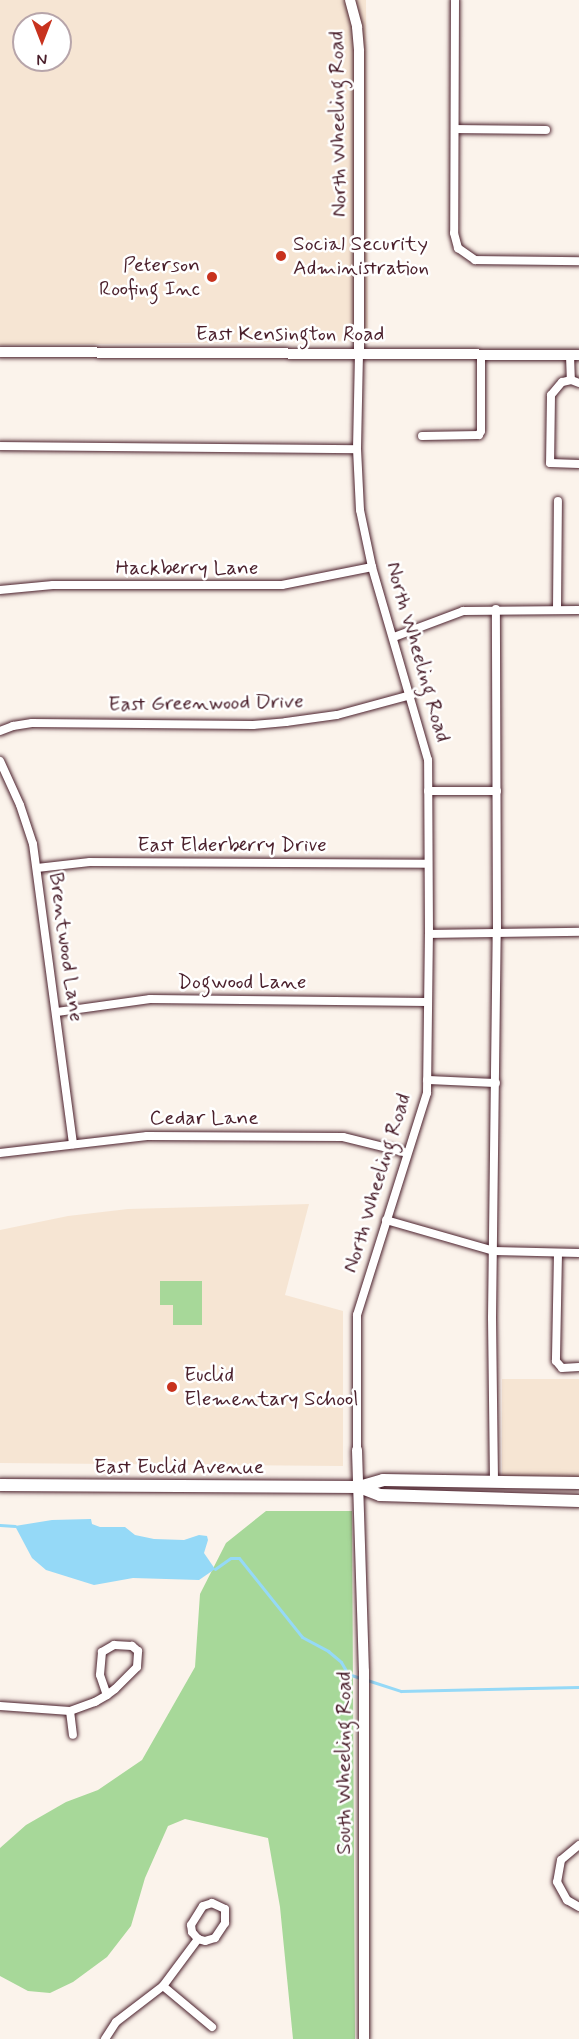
<!DOCTYPE html>
<html>
<head>
<meta charset="utf-8">
<style>
	body { margin:0 }
	#map { position:relative; width:579px; height:2039px; overflow:hidden; background:#fbf3eb; font-family:Mynerve,sans-serif }
	div>[style] { position:absolute }
	.built>* { inset:0; background:#f6e5d3; transform-origin:0 0 }
	.green>* { inset:0; background:#a7d899 }
	.water>* { inset:0; background:#95d9f7 }
	.stream>* { height:3px; margin:-1.5px; padding:0 1.5px; transform-origin:1.5px; border-radius:1.5px; background:#95d9f7 }
	.roads { filter:drop-shadow(0 0 2px #4a1f2b) drop-shadow(0 0 2px #4a1f2b) }
	.street>* { height:8px; margin:-4px; padding:0 4px; transform-origin:4px; border-radius:4px; background:#fff }
	.secondary>* { height:10px; margin:-5px; padding:0 5px; transform-origin:5px; border-radius:5px; background:#fff }
	.primary>* { height:12px; margin:-6px; padding:0 6px; transform-origin:6px; border-radius:6px; background:#fff }
	.dots>* { width:16px; height:16px; translate:-50% -50%; box-sizing:border-box; border:3px solid #fff; border-radius:50% }
	span { translate:-50% -50%; white-space:nowrap; text-align:center; line-height:1.15; -webkit-text-stroke:5px #fff; paint-order:stroke }
	.street-label { font-size:21px; color:#4a1f2b }
	.poi-label { font-size:21px; color:#4a1f2b }
	.left { translate:0 -50%; text-align:left }
	.right { translate:-100% -50%; text-align:right }
	.north { position:absolute; left:12px; top:12px; width:60px; height:60px; box-sizing:border-box; background:#fff; border:2px solid #b7a5aa; border-radius:50%; rotate:180deg; font-size:16px; font-weight:700; line-height:24px; text-align:center; color:#4a1f2b }
	.north::after { content:''; display:block; margin:auto; width:21px; height:27px; background:#c8321e; clip-path:polygon(50% 0,100% 100%,50% 72%,0 100%) }
</style>
</head>
<body>
<div id="map">
	<div class="built">
		<div style="clip-path:polygon(evenodd,0 0,366px 0,368px 341px,0 345px,0 0,24px 24px,60px 24px,60px 60px,24px 60px,24px 24px)"></div>
		<div style="clip-path:polygon(309px 1204px,285px 1295px,343px 1311px,343px 1466px,0 1463px,0 1230px,68px 1216px,128px 1209px)"></div>
		<div style="left:579px;top:1379px;width:99px;height:77px;rotate:90deg"></div>
	</div>
	<div class="green">
		<div style="clip-path:polygon(160px 1281px,202px 1281px,202px 1325px,173px 1325px,173px 1305px,160px 1305px)"></div>
		<div style="clip-path:polygon(266px 1511px,352px 1511px,355px 2039px,293px 2039px,280px 1907px,268px 1838px,185px 1819px,168px 1826px,145px 1878px,131px 1926px,107px 1957px,73px 1982px,50px 1993px,28px 1991px,0 1976px,0 1848px,26px 1825px,66px 1802px,98px 1790px,142px 1760px,195px 1667px,200px 1594px,226px 1543px)"></div>
	</div>
	<div class="water">
		<div style="clip-path:polygon(91px 1519px,92px 1524px,100px 1527px,125px 1527px,135px 1535px,154px 1539px,184px 1540px,199px 1535px,207px 1536px,208px 1540px,204px 1553px,215px 1569px,199px 1580px,133px 1578px,94px 1585px,46px 1570px,32px 1558px,15px 1526px,52px 1520px)"></div>
	</div>
	<div class="stream">
		<div style="left:0;top:1525px;width:15px;rotate:4deg"></div>
		<div style="left:215px;top:1569px;width:19px;rotate:-35deg"></div>
		<div style="left:231px;top:1558px;width:8px"></div>
		<div style="left:239px;top:1558px;width:101px;rotate:51.4deg"></div>
		<div style="left:302px;top:1637px;width:30px;rotate:28deg"></div>
		<div style="left:328px;top:1651px;width:17px;rotate:40deg"></div>
		<div style="left:341px;top:1662px;width:14px;rotate:60deg"></div>
		<div style="left:348px;top:1674px;width:13px;rotate:18deg"></div>
		<div style="left:367px;top:1680px;width:36px;rotate:18deg"></div>
		<div style="left:401px;top:1691px;width:178px;rotate:-1.3deg"></div>
	</div>
	<div class="roads">
		<div class="street">
			<div style="left:455px;top:0;width:233px;rotate:90.2deg"></div>
			<div style="left:454px;top:233px;width:16px;rotate:75deg"></div>
			<div style="left:458px;top:248px;width:21px;rotate:35deg"></div>
			<div style="left:475px;top:260px;width:104px;rotate:0.6deg"></div>
			<div style="left:455px;top:129px;width:91px;rotate:0.6deg"></div>
			<div style="left:570px;top:355px;width:25px;rotate:88deg"></div>
			<div style="left:579px;top:383px;width:9px;rotate:-159deg"></div>
			<div style="left:571px;top:380px;width:9px;rotate:167deg"></div>
			<div style="left:562px;top:382px;width:17px;rotate:130deg"></div>
			<div style="left:551px;top:395px;width:68px;rotate:90.8deg"></div>
			<div style="left:550px;top:463px;width:29px;rotate:2deg"></div>
			<div style="left:422px;top:436px;width:57px;rotate:-1deg"></div>
			<div style="left:479px;top:435px;width:4px;rotate:-63deg"></div>
			<div style="left:481px;top:431px;width:77px;rotate:-90deg"></div>
			<div style="left:0;top:446px;width:357px;rotate:0.5deg"></div>
			<div style="left:0;top:590px;width:53px;rotate:-5.4deg"></div>
			<div style="left:53px;top:585px;width:229px"></div>
			<div style="left:282px;top:585px;width:92px;rotate:-11.3deg"></div>
			<div style="left:557px;top:609px;width:108px;rotate:-89.5deg"></div>
			<div style="left:394px;top:637px;width:74px;rotate:-20.6deg"></div>
			<div style="left:463px;top:611px;width:116px;rotate:-0.5deg"></div>
			<div style="left:0;top:731px;width:14px;rotate:-21deg"></div>
			<div style="left:13px;top:726px;width:19px;rotate:-9deg"></div>
			<div style="left:32px;top:723px;width:221px;rotate:0.5deg"></div>
			<div style="left:253px;top:725px;width:33px;rotate:-5deg"></div>
			<div style="left:286px;top:722px;width:51px;rotate:-7.8deg"></div>
			<div style="left:337px;top:715px;width:77px;rotate:-15.1deg"></div>
			<div style="left:0;top:761px;width:48px;rotate:65.6deg"></div>
			<div style="left:20px;top:805px;width:41px;rotate:71.6deg"></div>
			<div style="left:33px;top:844px;width:303px;rotate:82.4deg"></div>
			<div style="left:428px;top:791px;width:69px"></div>
			<div style="left:37px;top:868px;width:53px;rotate:-6.5deg"></div>
			<div style="left:90px;top:862px;width:338px;rotate:0.3deg"></div>
			<div style="left:429px;top:934px;width:150px;rotate:-0.8deg"></div>
			<div style="left:57px;top:1012px;width:94px;rotate:-8deg"></div>
			<div style="left:150px;top:999px;width:277px;rotate:0.6deg"></div>
			<div style="left:427px;top:1080px;width:69px;rotate:2.5deg"></div>
			<div style="left:0;top:1153px;width:148px;rotate:-6.6deg"></div>
			<div style="left:147px;top:1136px;width:196px;rotate:0.3deg"></div>
			<div style="left:343px;top:1137px;width:66px;rotate:14deg"></div>
			<div style="left:386px;top:1220px;width:112px;rotate:16deg"></div>
			<div style="left:494px;top:1251px;width:85px;rotate:1.3deg"></div>
			<div style="left:558px;top:1253px;width:108px;rotate:91.1deg"></div>
			<div style="left:556px;top:1361px;width:9px;rotate:49deg"></div>
			<div style="left:562px;top:1368px;width:17px;rotate:-3deg"></div>
			<div style="left:357px;top:1450px;width:135px;rotate:-90deg"></div>
			<div style="left:357px;top:1315px;width:233px;rotate:-72.5deg"></div>
			<div style="left:427px;top:1093px;width:159px;rotate:-89.3deg"></div>
			<div style="left:429px;top:934px;width:174px;rotate:-90.3deg"></div>
			<div style="left:428px;top:760px;width:201px;rotate:-106.2deg"></div>
			<div style="left:372px;top:567px;width:58px;rotate:-101.9deg"></div>
			<div style="left:360px;top:510px;width:61px;rotate:-92.8deg"></div>
			<div style="left:357px;top:449px;width:95px;rotate:-88.8deg"></div>
			<div style="left:494px;top:1481px;width:163px;rotate:-90.7deg"></div>
			<div style="left:492px;top:1318px;width:385px;rotate:-89.3deg"></div>
			<div style="left:497px;top:933px;width:324px;rotate:-90.2deg"></div>
			<div style="left:0;top:1706px;width:70px;rotate:4.1deg"></div>
			<div style="left:70px;top:1711px;width:27px;rotate:-20deg"></div>
			<div style="left:95px;top:1702px;width:14px;rotate:-30deg"></div>
			<div style="left:107px;top:1695px;width:10px;rotate:-37deg"></div>
			<div style="left:115px;top:1689px;width:31px;rotate:-45deg"></div>
			<div style="left:137px;top:1667px;width:16px;rotate:-86deg"></div>
			<div style="left:138px;top:1651px;width:8px;rotate:-140deg"></div>
			<div style="left:132px;top:1646px;width:18px;rotate:-177deg"></div>
			<div style="left:114px;top:1645px;width:14px;rotate:150deg"></div>
			<div style="left:102px;top:1652px;width:23px;rotate:95deg"></div>
			<div style="left:100px;top:1675px;width:21px;rotate:71deg"></div>
			<div style="left:70px;top:1711px;width:24px;rotate:83deg"></div>
			<div style="left:579px;top:1845px;width:23px;rotate:140deg"></div>
			<div style="left:561px;top:1860px;width:22px;rotate:100deg"></div>
			<div style="left:557px;top:1882px;width:21px;rotate:61deg"></div>
			<div style="left:567px;top:1900px;width:14px;rotate:30deg"></div>
			<div style="left:212px;top:1903px;width:14px;rotate:25deg"></div>
			<div style="left:225px;top:1909px;width:14px;rotate:90deg"></div>
			<div style="left:225px;top:1923px;width:18px;rotate:124deg"></div>
			<div style="left:215px;top:1938px;width:10px;rotate:163deg"></div>
			<div style="left:205px;top:1941px;width:7px;rotate:-164deg"></div>
			<div style="left:198px;top:1939px;width:9px;rotate:-131deg"></div>
			<div style="left:192px;top:1932px;width:7px;rotate:-98deg"></div>
			<div style="left:191px;top:1925px;width:22px;rotate:-58deg"></div>
			<div style="left:203px;top:1906px;width:9px;rotate:-18deg"></div>
			<div style="left:163px;top:1986px;width:64px;rotate:39.9deg"></div>
			<div style="left:105px;top:2039px;width:20px;rotate:-57deg"></div>
			<div style="left:116px;top:2022px;width:59px;rotate:-37.5deg"></div>
			<div style="left:163px;top:1986px;width:59px;rotate:-53.3deg"></div>
		</div>
		<div class="secondary">
			<div style="left:350px;top:0;width:28px;rotate:75deg"></div>
			<div style="left:357px;top:27px;width:24px;rotate:85deg"></div>
			<div style="left:359px;top:51px;width:303px;rotate:90deg"></div>
			<div style="left:0;top:352px;width:579px;rotate:0.3deg"></div>
			<div style="left:357px;top:1450px;width:221px;rotate:88.2deg"></div>
			<div style="left:364px;top:1671px;width:368px;rotate:90deg"></div>
		</div>
		<div class="primary">
			<div style="left:0;top:1485px;width:359px;rotate:0.3deg"></div>
			<div style="left:359px;top:1487px;width:25px;rotate:-16deg"></div>
			<div style="left:383px;top:1480px;width:196px;rotate:0.9deg"></div>
			<div style="left:359px;top:1487px;width:22px;rotate:21deg"></div>
			<div style="left:380px;top:1495px;width:199px;rotate:1.7deg"></div>
		</div>
	</div>
	<div class="dots">
		<div style="left:281px;top:256px;background:#c8321e"></div>
		<div style="left:212px;top:277px;background:#c8321e"></div>
		<div style="left:172px;top:1387px;background:#c8321e"></div>
	</div>
	<div class="street-label">
		<span style="left:338px;top:124px;rotate:-91deg">North Wheeling Road</span>
		<span style="left:290px;top:334px">East Kensington Road</span>
		<span style="left:187px;top:568px">Hackberry Lane</span>
		<span style="left:418px;top:652px;rotate:74deg">North Wheeling Road</span>
		<span style="left:206px;top:703px;rotate:-1deg">East Greenwood Drive</span>
		<span style="left:232px;top:845px">East Elderberry Drive</span>
		<span style="left:66px;top:947px;rotate:82deg">Brentwood Lane</span>
		<span style="left:242px;top:982px">Dogwood Lane</span>
		<span style="left:204px;top:1118px">Cedar Lane</span>
		<span style="left:377px;top:1183px;rotate:-73deg">North Wheeling Road</span>
		<span style="left:179px;top:1467px">East Euclid Avenue</span>
		<span style="left:344px;top:1763px;rotate:-90deg">South Wheeling Road</span>
	</div>
	<div class="poi-label">
		<span class="left" style="left:293px;top:256px">Social Security<br>Administration</span>
		<span class="right" style="left:200px;top:277px">Peterson<br>Roofing Inc</span>
		<span class="left" style="left:184px;top:1387px">Euclid<br>Elementary School</span>
	</div>
	<div class="north">N</div>
</div>
</body>
</html>
